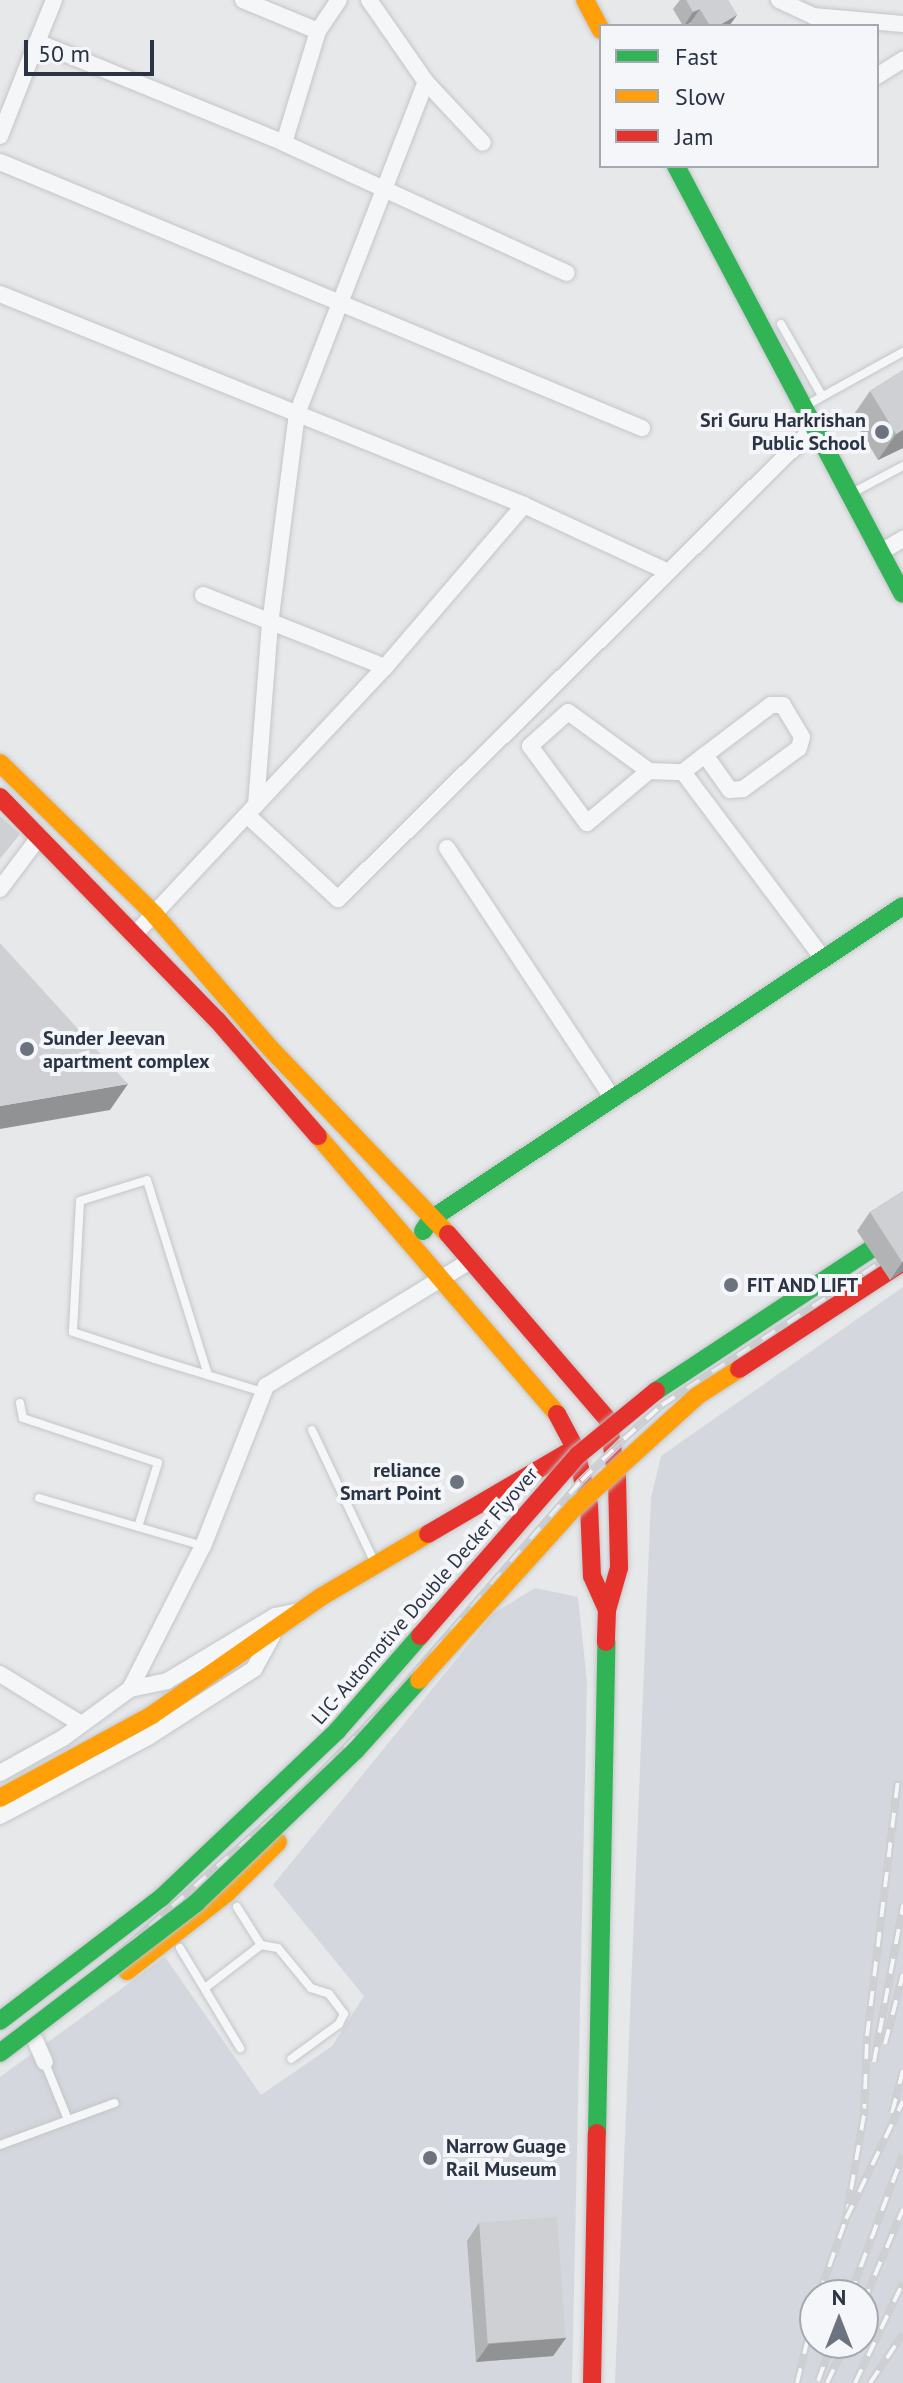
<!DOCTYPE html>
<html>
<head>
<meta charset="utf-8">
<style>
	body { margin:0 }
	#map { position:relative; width:903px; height:2383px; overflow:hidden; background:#e6e8ea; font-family:"PT Sans",sans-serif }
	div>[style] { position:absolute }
	.built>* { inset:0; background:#d4d7dd }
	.roads { filter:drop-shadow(0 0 2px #c4c6c8) drop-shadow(0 0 2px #c4c6c8) }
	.lane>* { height:8px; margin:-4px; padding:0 4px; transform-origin:4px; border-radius:4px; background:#f5f6f7 }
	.street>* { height:16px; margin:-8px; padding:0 8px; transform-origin:8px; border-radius:8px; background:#f5f6f7 }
	.fast>* { height:18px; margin:-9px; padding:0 9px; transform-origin:9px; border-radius:9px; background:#30b455 }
	.slow>* { height:18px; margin:-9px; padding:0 9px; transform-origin:9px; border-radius:9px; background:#ff9f0a }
	.jam>* { height:18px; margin:-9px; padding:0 9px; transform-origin:9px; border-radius:9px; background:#e5322d }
	.rail>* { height:8px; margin-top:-4px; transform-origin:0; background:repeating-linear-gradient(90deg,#f4f6f9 0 15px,#cecfd2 0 30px); box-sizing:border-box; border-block:2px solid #cecfd2 }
	.bridges { filter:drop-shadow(0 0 2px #c2c5c8) drop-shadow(0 0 2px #c2c5c8) }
	.fast-bridge>* { height:18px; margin:-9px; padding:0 9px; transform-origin:9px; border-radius:9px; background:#30b455 }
	.slow-bridge>* { height:18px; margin:-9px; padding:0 9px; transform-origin:9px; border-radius:9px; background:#ff9f0a }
	.jam-bridge>* { height:18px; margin:-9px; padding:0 9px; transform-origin:9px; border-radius:9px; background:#e5322d }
	.wall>* { inset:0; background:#b1b3b5 }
	.shaded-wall>* { inset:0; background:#909294 }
	.building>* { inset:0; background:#ced0d3; transform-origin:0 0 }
	.dots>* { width:22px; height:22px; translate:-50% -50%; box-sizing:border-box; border:4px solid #f4f6f9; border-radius:50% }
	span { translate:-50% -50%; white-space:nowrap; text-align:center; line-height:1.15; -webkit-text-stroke:8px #f4f6f9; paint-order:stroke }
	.poi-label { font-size:20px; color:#2b3445; font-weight:700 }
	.right { translate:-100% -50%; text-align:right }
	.left { translate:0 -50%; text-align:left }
	.street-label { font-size:20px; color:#2b3445 }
	.legend { position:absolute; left:599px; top:24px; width:280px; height:144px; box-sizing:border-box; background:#f4f6f9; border:2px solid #a4a8b1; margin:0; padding:10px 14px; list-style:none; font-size:24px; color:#2b3445 }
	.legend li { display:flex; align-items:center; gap:16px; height:40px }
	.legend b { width:40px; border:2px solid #a4a8b1 }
	.north { position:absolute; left:799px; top:2279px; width:80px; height:80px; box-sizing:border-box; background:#f4f6f9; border:2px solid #a4a8b1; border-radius:50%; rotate:0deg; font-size:22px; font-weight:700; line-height:32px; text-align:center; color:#2b3445 }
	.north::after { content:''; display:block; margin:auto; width:28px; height:36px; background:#6c737f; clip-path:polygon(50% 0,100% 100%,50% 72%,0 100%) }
	.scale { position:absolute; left:24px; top:40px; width:130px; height:36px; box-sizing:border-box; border:4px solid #2b3445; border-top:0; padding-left:10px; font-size:24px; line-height:28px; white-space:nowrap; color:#2b3445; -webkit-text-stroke:6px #f4f6f9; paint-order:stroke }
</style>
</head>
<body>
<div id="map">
	<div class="built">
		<div style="clip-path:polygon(evenodd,903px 1287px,903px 2383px,615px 2383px,651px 1498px,661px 1456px,903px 1287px,815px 2295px,863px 2295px,863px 2343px,815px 2343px,815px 2295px)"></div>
		<div style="clip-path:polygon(535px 1588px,578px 1597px,587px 1682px,572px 2383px,0 2383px,0 2077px,165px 1957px,261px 2095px,332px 2046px,364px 1996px,273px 1885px,494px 1613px)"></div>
	</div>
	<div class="roads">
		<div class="lane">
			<div style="left:781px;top:324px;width:83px;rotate:60.3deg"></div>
			<div style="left:807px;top:405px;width:110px;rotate:-28.9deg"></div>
			<div style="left:854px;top:492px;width:55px;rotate:-28deg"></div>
			<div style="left:208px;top:1375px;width:204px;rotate:-107.4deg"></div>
			<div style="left:147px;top:1180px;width:70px;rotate:162.6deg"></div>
			<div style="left:80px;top:1201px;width:131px;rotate:93.1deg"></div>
			<div style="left:73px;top:1332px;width:86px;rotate:18.2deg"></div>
			<div style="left:155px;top:1359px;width:113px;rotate:17deg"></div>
			<div style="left:20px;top:1403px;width:15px;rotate:79deg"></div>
			<div style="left:23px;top:1418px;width:142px;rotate:18.4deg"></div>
			<div style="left:158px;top:1463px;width:67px;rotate:107.4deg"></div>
			<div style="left:312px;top:1430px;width:147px;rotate:64.7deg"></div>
			<div style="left:39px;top:1498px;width:171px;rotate:16.3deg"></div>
			<div style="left:237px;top:1907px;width:45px;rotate:57.7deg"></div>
			<div style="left:261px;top:1945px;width:17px;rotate:10deg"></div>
			<div style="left:278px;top:1948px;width:52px;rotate:50.5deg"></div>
			<div style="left:311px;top:1988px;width:19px;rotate:18deg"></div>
			<div style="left:329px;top:1994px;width:25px;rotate:53deg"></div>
			<div style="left:344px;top:2014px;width:11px;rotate:117deg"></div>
			<div style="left:339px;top:2024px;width:59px;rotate:143.9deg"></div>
			<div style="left:180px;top:1948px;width:117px;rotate:59deg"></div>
			<div style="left:205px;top:1988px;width:71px;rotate:-37.5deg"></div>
			<div style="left:45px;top:2063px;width:61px;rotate:68deg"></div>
			<div style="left:0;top:2145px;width:122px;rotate:-20.1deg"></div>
		</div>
		<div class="street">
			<div style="left:54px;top:0;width:45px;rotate:112deg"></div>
			<div style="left:37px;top:42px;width:267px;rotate:22.2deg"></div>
			<div style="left:284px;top:143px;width:311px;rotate:24.7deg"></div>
			<div style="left:243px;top:0;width:81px;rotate:22.5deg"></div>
			<div style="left:318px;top:31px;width:117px;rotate:106.9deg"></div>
			<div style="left:369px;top:0;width:100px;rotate:55.2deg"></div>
			<div style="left:779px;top:0;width:38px;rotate:25deg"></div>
			<div style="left:813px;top:16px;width:90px;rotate:5.1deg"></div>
			<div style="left:318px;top:31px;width:37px;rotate:-56deg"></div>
			<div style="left:877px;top:76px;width:31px;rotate:-32deg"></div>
			<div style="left:0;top:136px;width:101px;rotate:-68.5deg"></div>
			<div style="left:0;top:162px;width:695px;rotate:22.51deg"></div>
			<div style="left:0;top:294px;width:565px;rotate:21.93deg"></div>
			<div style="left:524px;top:505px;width:213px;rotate:130.6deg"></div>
			<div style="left:385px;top:667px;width:363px;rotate:133.1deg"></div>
			<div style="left:524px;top:505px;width:157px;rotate:24.9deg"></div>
			<div style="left:881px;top:552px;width:26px;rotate:-31deg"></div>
			<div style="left:203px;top:595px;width:196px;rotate:21.6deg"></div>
			<div style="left:649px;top:771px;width:100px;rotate:-143.9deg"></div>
			<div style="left:568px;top:712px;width:51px;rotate:138.2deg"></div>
			<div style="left:530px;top:746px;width:96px;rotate:53.5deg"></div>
			<div style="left:587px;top:823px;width:81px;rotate:-40deg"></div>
			<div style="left:649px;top:771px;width:34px;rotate:2deg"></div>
			<div style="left:683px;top:772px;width:28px;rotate:-38deg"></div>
			<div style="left:705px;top:755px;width:43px;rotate:54.5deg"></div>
			<div style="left:730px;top:790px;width:13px;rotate:-4deg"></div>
			<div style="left:743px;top:789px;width:69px;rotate:-36.2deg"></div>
			<div style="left:799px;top:748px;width:11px;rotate:-75deg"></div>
			<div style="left:802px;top:737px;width:37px;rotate:-121deg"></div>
			<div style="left:783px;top:705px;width:12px;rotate:180deg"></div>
			<div style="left:771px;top:705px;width:83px;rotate:142.9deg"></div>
			<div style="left:683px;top:772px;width:231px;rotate:53.1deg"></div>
			<div style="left:256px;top:805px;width:182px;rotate:-85.6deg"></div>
			<div style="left:270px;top:624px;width:212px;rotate:-82.7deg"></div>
			<div style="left:297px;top:414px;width:356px;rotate:-68.8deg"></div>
			<div style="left:426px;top:82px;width:83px;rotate:46.9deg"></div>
			<div style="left:247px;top:815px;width:124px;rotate:42.7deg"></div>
			<div style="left:338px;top:899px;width:670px;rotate:-44.7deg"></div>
			<div style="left:447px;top:848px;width:299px;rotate:56.5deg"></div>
			<div style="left:0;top:889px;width:66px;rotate:-53deg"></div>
			<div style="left:0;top:1674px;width:95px;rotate:31.7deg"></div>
			<div style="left:130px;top:1689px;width:161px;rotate:-63deg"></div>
			<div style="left:203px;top:1546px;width:172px;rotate:-68.5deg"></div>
			<div style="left:266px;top:1386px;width:237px;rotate:-31.5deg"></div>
			<div style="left:0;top:1773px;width:72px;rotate:-29.1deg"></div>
			<div style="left:63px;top:1738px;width:83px;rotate:-36.2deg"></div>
			<div style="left:130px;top:1689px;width:38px;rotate:-12deg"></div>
			<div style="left:167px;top:1681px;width:126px;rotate:-31deg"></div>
			<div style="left:275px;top:1616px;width:20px;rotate:-11deg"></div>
			<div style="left:0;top:1816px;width:168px;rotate:-28.1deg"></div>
			<div style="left:148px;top:1737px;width:126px;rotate:-32.7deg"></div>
			<div style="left:254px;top:1669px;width:37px;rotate:-61deg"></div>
			<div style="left:35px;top:2040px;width:24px;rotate:66deg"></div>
		</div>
		<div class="fast">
			<div style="left:676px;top:166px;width:484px;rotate:62.1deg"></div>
			<div style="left:423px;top:1231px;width:14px;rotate:-56deg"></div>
			<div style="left:431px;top:1219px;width:566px;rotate:-33.55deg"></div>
			<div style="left:597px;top:2133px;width:491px;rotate:-88.9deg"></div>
		</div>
		<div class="slow">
			<div style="left:585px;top:0;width:34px;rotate:62deg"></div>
			<div style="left:0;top:763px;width:216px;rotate:44.4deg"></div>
			<div style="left:154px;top:914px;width:177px;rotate:49.1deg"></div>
			<div style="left:270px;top:1048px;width:257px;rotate:46.3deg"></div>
			<div style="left:318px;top:1136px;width:367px;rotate:49.3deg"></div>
			<div style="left:0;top:1798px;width:173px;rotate:-28.6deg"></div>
			<div style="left:152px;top:1715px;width:206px;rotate:-34.9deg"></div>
			<div style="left:321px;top:1597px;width:124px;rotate:-30.5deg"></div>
			<div style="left:127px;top:1971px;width:127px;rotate:-38deg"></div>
			<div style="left:227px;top:1893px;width:72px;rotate:-45deg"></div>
		</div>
		<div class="jam">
			<div style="left:0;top:797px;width:311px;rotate:45.8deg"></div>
			<div style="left:217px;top:1020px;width:154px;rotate:49deg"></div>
			<div style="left:448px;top:1234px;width:245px;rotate:49.3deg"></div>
			<div style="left:608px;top:1420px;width:59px;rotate:81.2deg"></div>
			<div style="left:617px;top:1478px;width:90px;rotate:88.7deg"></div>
			<div style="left:619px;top:1568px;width:44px;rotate:105.9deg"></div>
			<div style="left:607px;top:1610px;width:32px;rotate:92deg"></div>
			<div style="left:557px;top:1414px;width:38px;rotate:62deg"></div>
			<div style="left:575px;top:1448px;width:59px;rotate:76.2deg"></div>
			<div style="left:589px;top:1505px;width:71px;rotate:87.6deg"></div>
			<div style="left:592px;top:1576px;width:37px;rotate:66deg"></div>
			<div style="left:428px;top:1534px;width:170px;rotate:-30.3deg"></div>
			<div style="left:592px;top:2383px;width:250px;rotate:-88.9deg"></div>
		</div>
	</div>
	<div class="rail">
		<div style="left:885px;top:2044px;width:72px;rotate:-75.6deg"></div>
		<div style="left:0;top:2045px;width:131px;rotate:-37deg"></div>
		<div style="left:105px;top:1966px;width:264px;rotate:-41.5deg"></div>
		<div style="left:303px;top:1791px;width:129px;rotate:-45.9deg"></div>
		<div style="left:393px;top:1698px;width:287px;rotate:-49.1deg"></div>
		<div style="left:581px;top:1481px;width:60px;rotate:-44.3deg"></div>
		<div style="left:624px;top:1439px;width:51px;rotate:-41.8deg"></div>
		<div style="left:662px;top:1405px;width:288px;rotate:-33.1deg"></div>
		<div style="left:874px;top:2062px;width:160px;rotate:-79.5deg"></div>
		<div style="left:892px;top:2113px;width:44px;rotate:-75.7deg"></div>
		<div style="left:864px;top:2119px;width:83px;rotate:-87.9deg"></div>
		<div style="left:867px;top:2036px;width:257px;rotate:-83.1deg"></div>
		<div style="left:846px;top:2219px;width:112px;rotate:-80.2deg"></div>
		<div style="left:819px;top:2295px;width:81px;rotate:-70.4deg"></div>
		<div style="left:846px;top:2219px;width:131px;rotate:-64.2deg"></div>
		<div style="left:850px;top:2295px;width:150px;rotate:-69.3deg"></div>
		<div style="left:863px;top:2303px;width:102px;rotate:-66.9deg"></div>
		<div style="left:818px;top:2381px;width:40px;rotate:-69.8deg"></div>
		<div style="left:797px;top:2383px;width:76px;rotate:-76.3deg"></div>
		<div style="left:827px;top:2383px;width:44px;rotate:-64.6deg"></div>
		<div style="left:855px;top:2383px;width:111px;rotate:-64.4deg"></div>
		<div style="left:870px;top:2383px;width:59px;rotate:-56deg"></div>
	</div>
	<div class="bridges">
		<div class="fast-bridge">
			<div style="left:656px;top:1391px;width:296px;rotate:-33.4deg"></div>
			<div style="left:0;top:2021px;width:204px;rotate:-37.4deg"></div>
			<div style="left:162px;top:1897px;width:241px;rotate:-43.5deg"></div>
			<div style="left:337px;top:1731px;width:126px;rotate:-48.9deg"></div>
			<div style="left:0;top:2053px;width:247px;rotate:-37.4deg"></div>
			<div style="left:196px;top:1903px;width:221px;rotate:-43.7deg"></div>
			<div style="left:356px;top:1750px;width:94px;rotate:-48deg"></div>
		</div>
		<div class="slow-bridge">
			<div style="left:419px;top:1680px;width:232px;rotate:-48deg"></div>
			<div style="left:574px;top:1508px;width:166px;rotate:-42.3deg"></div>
			<div style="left:697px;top:1396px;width:50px;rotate:-32.7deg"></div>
		</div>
		<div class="jam-bridge">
			<div style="left:739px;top:1369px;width:196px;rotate:-33.1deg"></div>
			<div style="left:420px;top:1636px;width:240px;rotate:-48.9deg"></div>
			<div style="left:578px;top:1455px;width:101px;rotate:-39.4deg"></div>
		</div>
	</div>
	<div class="wall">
		<div style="clip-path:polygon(680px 0,728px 0,737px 15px,729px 26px,692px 26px,690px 23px,683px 26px,673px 9px)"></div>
		<div style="clip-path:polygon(903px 370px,903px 448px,878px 460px,852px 417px,870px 391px)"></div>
		<div style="clip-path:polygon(903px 1191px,903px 1271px,890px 1280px,857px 1231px,870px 1212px)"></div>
		<div style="clip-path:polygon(479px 2223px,566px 2338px,553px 2356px,476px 2362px,467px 2241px)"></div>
	</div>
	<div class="shaded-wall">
		<div style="clip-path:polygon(700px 9px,690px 23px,684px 26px,693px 12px)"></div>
		<div style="clip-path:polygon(737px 15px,729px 26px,718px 26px)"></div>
		<div style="clip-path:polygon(903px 430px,903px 448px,878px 460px,896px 434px)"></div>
		<div style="clip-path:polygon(128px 1084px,110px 1110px,0 1129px,0 1106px)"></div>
		<div style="clip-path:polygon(903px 1261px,903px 1271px,890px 1280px)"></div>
		<div style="clip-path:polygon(566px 2338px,553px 2356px,476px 2362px,489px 2344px)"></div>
	</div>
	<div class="building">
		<div style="clip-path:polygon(686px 0,728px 0,737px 15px,718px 26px,710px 26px,700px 9px,693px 12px)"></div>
		<div style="clip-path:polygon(903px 370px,903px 430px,896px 434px,870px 391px)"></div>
		<div style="clip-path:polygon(0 816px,20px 834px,0 859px)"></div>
		<div style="clip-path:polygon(0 943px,128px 1084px,0 1106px)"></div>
		<div style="clip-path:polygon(903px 1191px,903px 1261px,902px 1262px,870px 1212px)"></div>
		<div style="left:557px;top:2217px;width:121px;height:78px;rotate:86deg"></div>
	</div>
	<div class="dots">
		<div style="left:882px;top:432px;background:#6c737f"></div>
		<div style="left:27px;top:1049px;background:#6c737f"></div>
		<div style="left:731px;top:1285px;background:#6c737f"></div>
		<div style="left:457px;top:1482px;background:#6c737f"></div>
		<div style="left:430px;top:2158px;background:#6c737f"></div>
	</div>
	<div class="poi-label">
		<span class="right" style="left:866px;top:432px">Sri Guru Harkrishan<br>Public School</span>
		<span class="left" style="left:43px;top:1050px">Sunder Jeevan<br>apartment complex</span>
		<span class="left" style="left:747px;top:1285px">FIT AND LIFT</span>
		<span class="right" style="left:441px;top:1482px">reliance<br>Smart Point</span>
		<span class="left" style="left:446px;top:2158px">Narrow Guage<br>Rail Museum</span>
	</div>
	<div class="street-label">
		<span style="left:425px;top:1596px;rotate:-49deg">LIC- Automotive Double Decker Flyover</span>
	</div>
	<ul class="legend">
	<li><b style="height:10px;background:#30b455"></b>Fast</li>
	<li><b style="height:10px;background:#ff9f0a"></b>Slow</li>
	<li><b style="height:10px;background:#e5322d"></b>Jam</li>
	</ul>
	<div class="north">N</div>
	<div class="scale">50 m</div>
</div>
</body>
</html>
